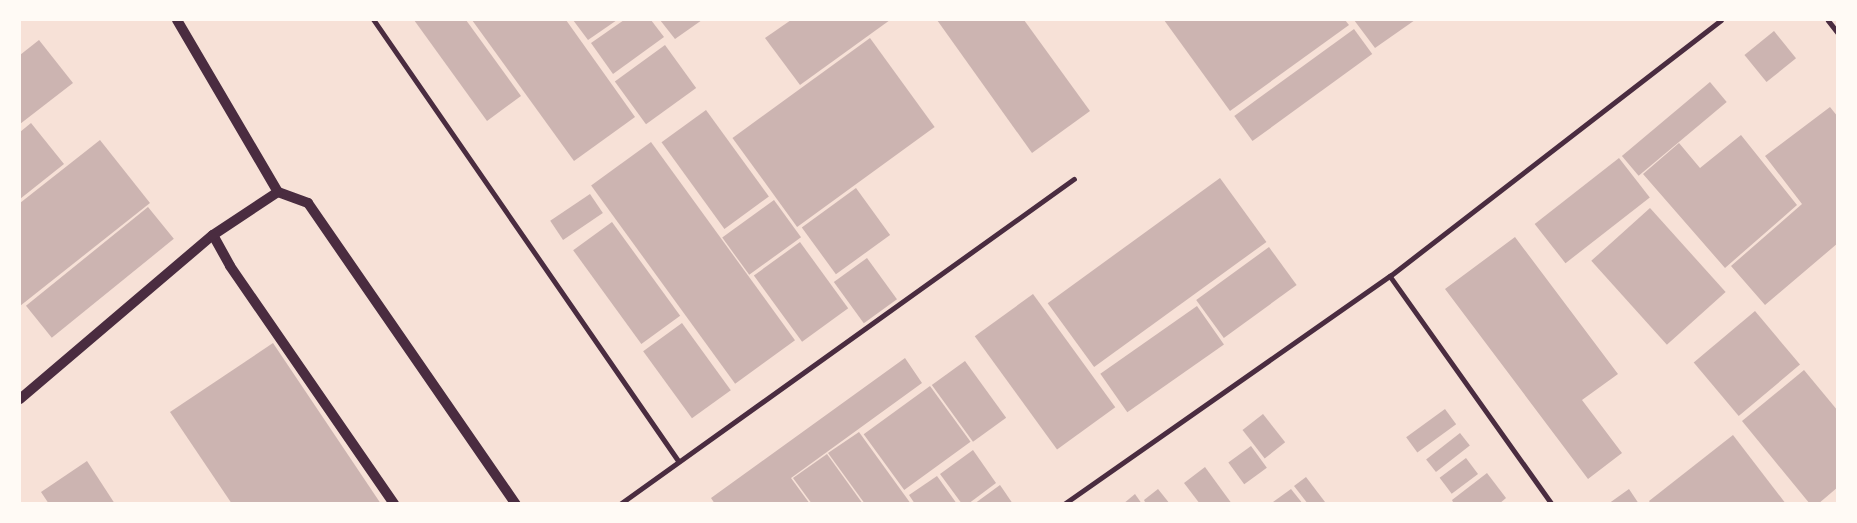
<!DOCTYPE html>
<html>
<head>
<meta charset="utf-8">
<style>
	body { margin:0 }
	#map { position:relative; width:1857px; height:523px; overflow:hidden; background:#f7e1d7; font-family:"Nunito Sans",sans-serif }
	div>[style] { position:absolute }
	.building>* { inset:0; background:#ccb4b1; transform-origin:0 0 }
	.service>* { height:4.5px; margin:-2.25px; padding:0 2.25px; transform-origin:2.25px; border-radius:2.25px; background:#4a2c40 }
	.tertiary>* { height:10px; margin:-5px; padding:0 5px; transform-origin:5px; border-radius:5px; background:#4a2c40 }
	span { translate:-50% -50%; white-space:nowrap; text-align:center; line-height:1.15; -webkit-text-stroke:6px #fffaf5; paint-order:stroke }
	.frame { position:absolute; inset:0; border:21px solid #fffaf5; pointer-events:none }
</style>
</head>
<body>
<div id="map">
	<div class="building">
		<div style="clip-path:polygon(414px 20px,466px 20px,521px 96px,487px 121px)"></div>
		<div style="clip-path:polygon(472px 20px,566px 20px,635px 117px,574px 161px)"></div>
		<div style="clip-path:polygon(573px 20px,617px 20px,588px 40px)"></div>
		<div style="clip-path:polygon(624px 20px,651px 20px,664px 37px,613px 74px,591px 43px)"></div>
		<div style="clip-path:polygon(660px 20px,702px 20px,675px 39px)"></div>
		<div style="clip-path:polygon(791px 20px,890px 20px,800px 85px,765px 38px)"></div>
		<div style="clip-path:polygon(937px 20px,1024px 20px,1090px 111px,1032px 153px)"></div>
		<div style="clip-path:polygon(1164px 20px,1345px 20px,1349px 25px,1230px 111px)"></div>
		<div style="clip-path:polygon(1354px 20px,1415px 20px,1375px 48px)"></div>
		<div style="left:1354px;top:29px;width:31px;height:148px;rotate:54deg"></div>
		<div style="left:1774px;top:31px;width:35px;height:38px;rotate:51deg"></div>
		<div style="left:870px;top:38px;width:110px;height:170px;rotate:54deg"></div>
		<div style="clip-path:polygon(39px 40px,73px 83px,20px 124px,20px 55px)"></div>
		<div style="left:665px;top:45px;width:53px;height:62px;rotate:54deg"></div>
		<div style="left:1710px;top:82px;width:26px;height:115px;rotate:50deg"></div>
		<div style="clip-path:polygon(1830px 107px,1838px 117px,1838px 243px,1765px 305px,1731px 266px,1802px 204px,1765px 156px)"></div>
		<div style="left:706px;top:110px;width:107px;height:55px;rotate:54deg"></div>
		<div style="clip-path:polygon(31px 123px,64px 164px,20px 199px,20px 132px)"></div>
		<div style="clip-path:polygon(1741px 135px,1797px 205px,1725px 268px,1643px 174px,1679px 143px,1700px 168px)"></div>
		<div style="clip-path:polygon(100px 140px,150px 203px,20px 306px,20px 203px)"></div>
		<div style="left:651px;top:142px;width:245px;height:74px;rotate:54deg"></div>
		<div style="left:1619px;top:158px;width:50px;height:107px;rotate:52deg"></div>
		<div style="left:1220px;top:178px;width:79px;height:213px;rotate:54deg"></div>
		<div style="left:856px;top:188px;width:58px;height:67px;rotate:54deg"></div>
		<div style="left:590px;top:194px;width:23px;height:48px;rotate:56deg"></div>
		<div style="left:774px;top:200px;width:46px;height:64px;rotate:54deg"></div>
		<div style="left:148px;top:207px;width:41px;height:157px;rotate:51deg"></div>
		<div style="left:1650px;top:208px;width:113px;height:79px;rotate:48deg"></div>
		<div style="left:612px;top:222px;width:116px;height:48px;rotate:54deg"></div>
		<div style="clip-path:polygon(1515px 237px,1618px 374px,1582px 400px,1622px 453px,1588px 479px,1445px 289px)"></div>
		<div style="left:800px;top:242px;width:82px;height:57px;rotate:54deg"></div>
		<div style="left:1269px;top:247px;width:47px;height:90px;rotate:54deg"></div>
		<div style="left:867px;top:258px;width:51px;height:41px;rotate:54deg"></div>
		<div style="left:1033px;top:294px;width:140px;height:72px;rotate:54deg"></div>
		<div style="left:1197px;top:306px;width:47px;height:118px;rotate:55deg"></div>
		<div style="left:1755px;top:311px;width:70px;height:80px;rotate:50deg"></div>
		<div style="left:682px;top:323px;width:83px;height:48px;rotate:54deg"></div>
		<div style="clip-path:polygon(273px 343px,381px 504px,232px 504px,170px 412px)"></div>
		<div style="clip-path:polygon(905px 358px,922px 383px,791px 478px,810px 504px,715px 504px,711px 498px)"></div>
		<div style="left:965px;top:361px;width:70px;height:41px;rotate:54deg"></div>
		<div style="clip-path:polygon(1804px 370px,1838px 411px,1838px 487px,1818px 504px,1810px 504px,1742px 421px)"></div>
		<div style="left:930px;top:386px;width:69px;height:82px;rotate:54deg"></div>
		<div style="left:1445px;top:409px;width:19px;height:48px;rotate:54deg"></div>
		<div style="left:1263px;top:414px;width:36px;height:26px;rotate:52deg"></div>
		<div style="clip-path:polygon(859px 432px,911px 504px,865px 504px,828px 453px)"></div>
		<div style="left:1460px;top:433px;width:16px;height:43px;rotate:52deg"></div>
		<div style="clip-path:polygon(1733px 435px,1786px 504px,1651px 504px,1649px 501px)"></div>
		<div style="left:1251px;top:446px;width:27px;height:28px;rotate:54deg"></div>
		<div style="clip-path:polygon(973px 450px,996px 483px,968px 504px,962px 504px,940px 474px)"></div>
		<div style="clip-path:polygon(827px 454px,863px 504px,812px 504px,793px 478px)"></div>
		<div style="left:1466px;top:458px;width:20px;height:33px;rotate:53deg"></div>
		<div style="clip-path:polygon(87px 461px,115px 504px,49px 504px,41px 492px)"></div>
		<div style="clip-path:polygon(1205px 467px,1232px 504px,1200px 504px,1184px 483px)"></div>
		<div style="clip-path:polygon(1487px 473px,1506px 498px,1499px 504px,1454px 504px,1452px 500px)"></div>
		<div style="clip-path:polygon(937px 476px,957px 504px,915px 504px,909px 495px)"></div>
		<div style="clip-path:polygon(1306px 477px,1325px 502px,1323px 504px,1308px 504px,1294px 486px)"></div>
		<div style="clip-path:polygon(1000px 485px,1013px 504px,974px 504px)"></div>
		<div style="clip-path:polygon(1158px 489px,1170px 504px,1146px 504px,1144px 500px)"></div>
		<div style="clip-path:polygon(1291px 489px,1303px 504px,1274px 504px,1273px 502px)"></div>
		<div style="clip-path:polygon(1629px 489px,1639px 504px,1608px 504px)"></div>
		<div style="clip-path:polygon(1135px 494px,1142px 504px,1123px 504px)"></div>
	</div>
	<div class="service">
		<div style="left:374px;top:20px;width:535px;rotate:55.36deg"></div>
		<div style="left:1828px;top:20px;width:16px;rotate:52deg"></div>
		<div style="left:1390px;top:276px;width:280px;rotate:54.6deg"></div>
		<div style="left:620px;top:504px;width:558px;rotate:-35.6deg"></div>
		<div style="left:1064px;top:504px;width:398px;rotate:-35deg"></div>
		<div style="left:1390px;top:276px;width:418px;rotate:-37.7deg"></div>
	</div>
	<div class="tertiary">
		<div style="left:177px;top:20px;width:199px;rotate:59.6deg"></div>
		<div style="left:278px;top:192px;width:32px;rotate:20deg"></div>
		<div style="left:308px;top:203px;width:366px;rotate:55.4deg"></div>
		<div style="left:213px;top:235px;width:35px;rotate:61deg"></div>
		<div style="left:230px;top:266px;width:289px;rotate:55.4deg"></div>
		<div style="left:20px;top:399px;width:253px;rotate:-40.4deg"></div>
		<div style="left:213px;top:235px;width:78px;rotate:-33.5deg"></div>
	</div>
	<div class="frame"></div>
</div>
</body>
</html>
